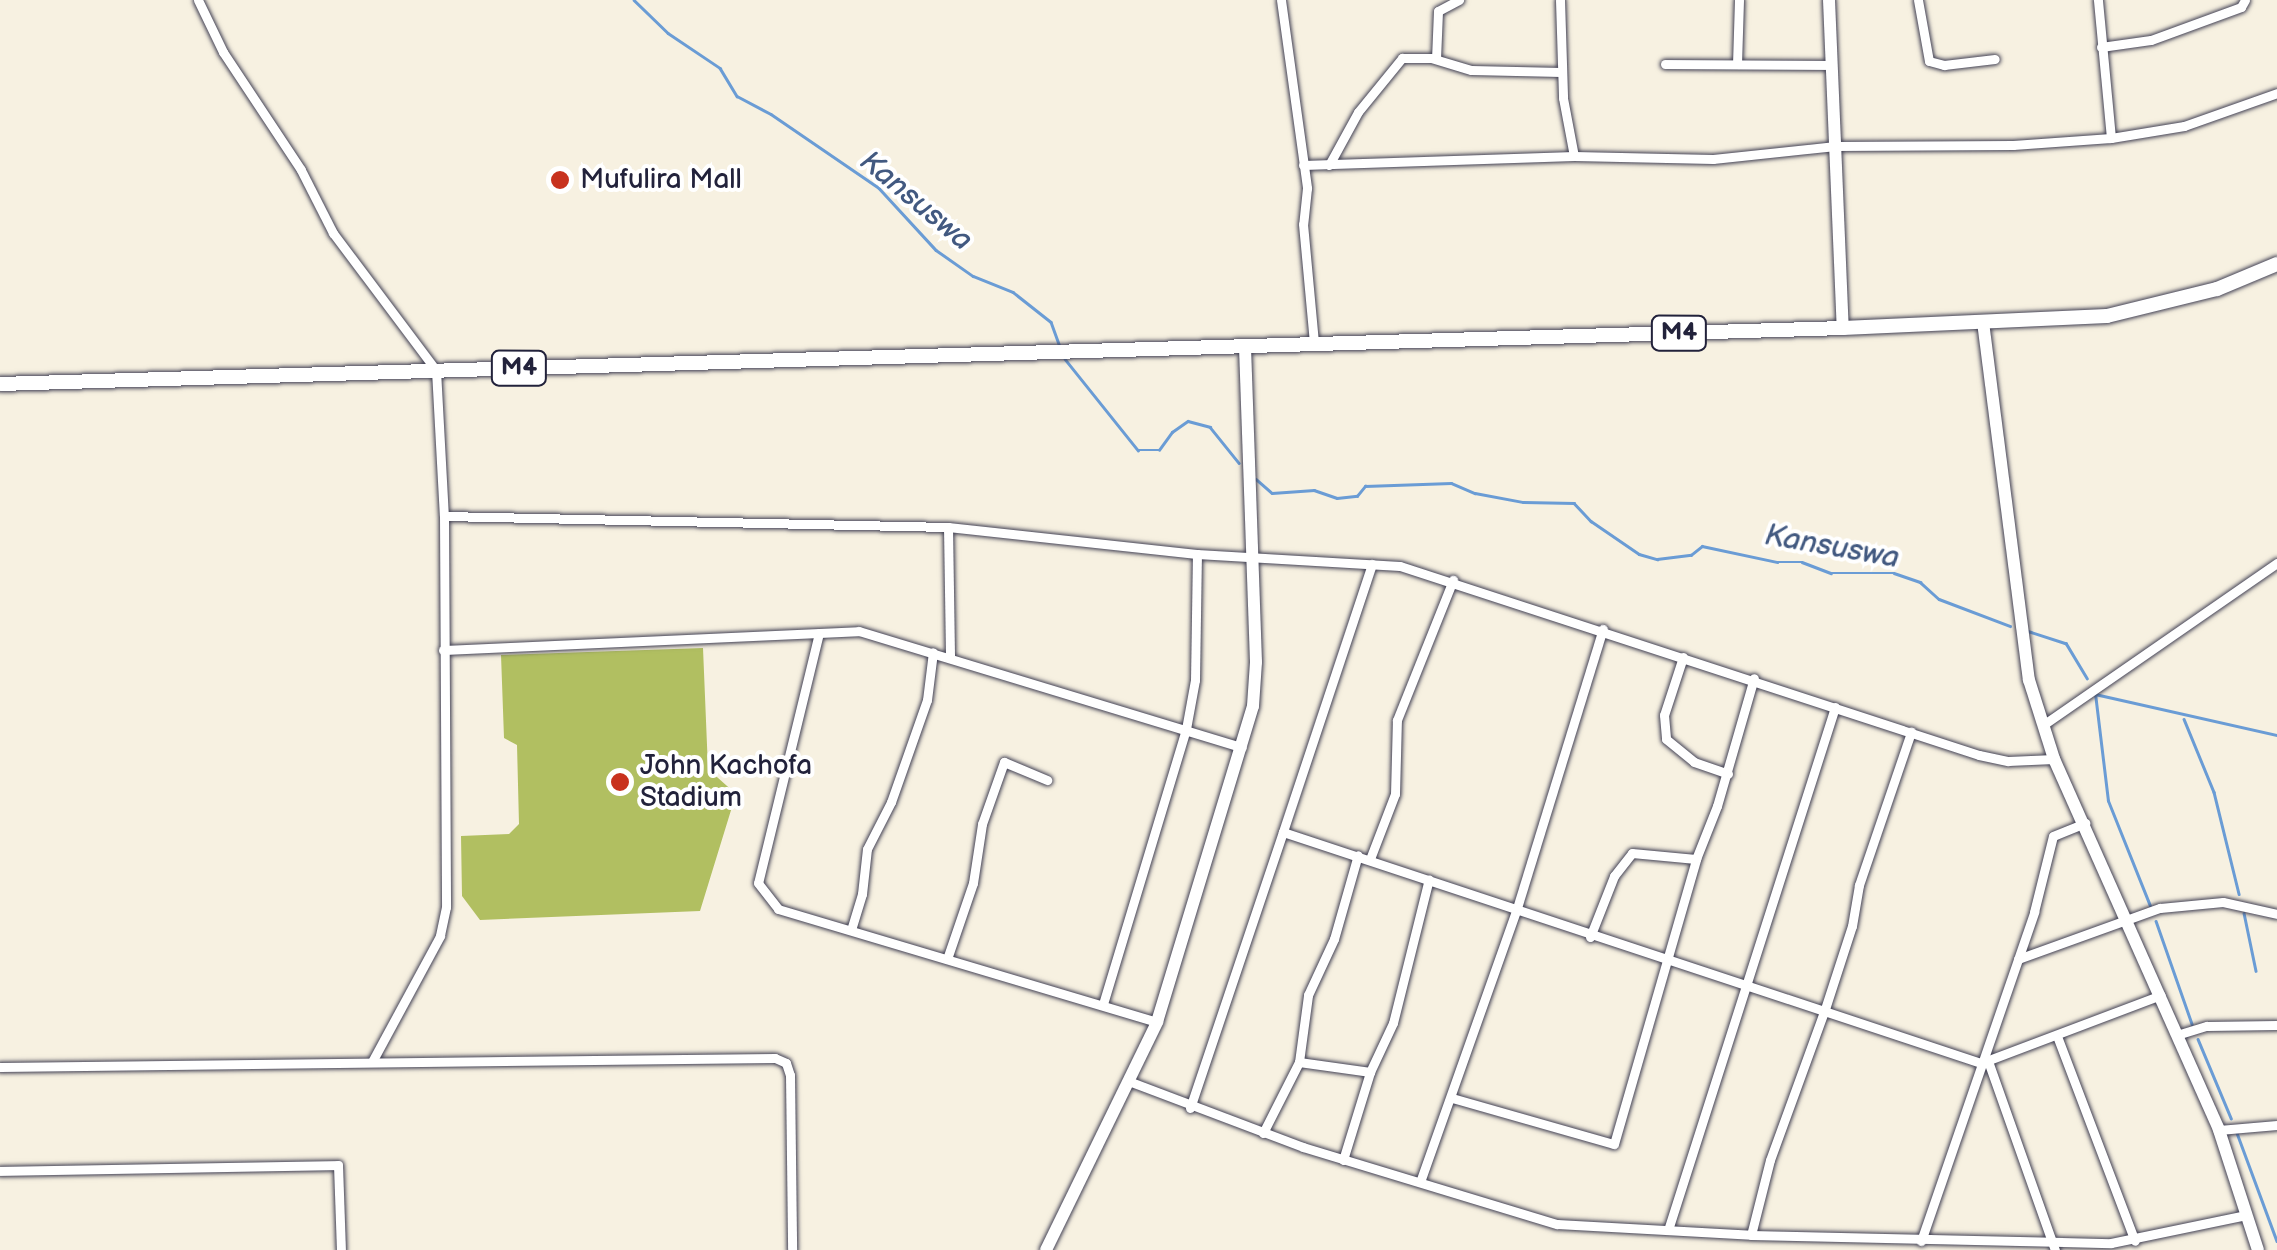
<!DOCTYPE html>
<html>
<head>
<meta charset="utf-8">
<style>
	body { margin:0 }
	#map { position:relative; width:2277px; height:1250px; overflow:hidden; background:#f7f1e1; font-family:"Balsamiq Sans",sans-serif }
	div>[style] { position:absolute }
	.green>* { inset:0; background:#b1bf61 }
	.stream>* { height:2.5px; margin:-1.25px; padding:0 1.25px; transform-origin:1.25px; border-radius:1.25px; background:#6a9cd5 }
	.roads { filter:drop-shadow(0 0 2px #424154) drop-shadow(0 0 2px #424154) }
	.street>* { height:9px; margin:-4.5px; padding:0 4.5px; transform-origin:4.5px; border-radius:4.5px; background:#fff }
	.secondary>* { height:12px; margin:-6px; padding:0 6px; transform-origin:6px; border-radius:6px; background:#fff }
	.primary>* { height:14px; margin:-7px; padding:0 7px; transform-origin:7px; border-radius:7px; background:#fff }
	.dots>* { width:28px; height:28px; translate:-50% -50%; box-sizing:border-box; border:5px solid #fff; border-radius:50% }
	span { translate:-50% -50%; white-space:nowrap; text-align:center; line-height:1.15; -webkit-text-stroke:8px #fff; paint-order:stroke }
	.shield-label span { padding:2px 8px; background:#fff; border:2px solid; border-radius:8px; -webkit-text-stroke-width:0 }
	.shield-label { font-size:25px; color:#22223b; font-weight:700 }
	.poi-label { font-size:28px; color:#22223b }
	.left { translate:0 -50%; text-align:left }
	.water-label { font-size:30px; color:#425980; font-style:italic }
</style>
</head>
<body>
<div id="map">
	<div class="green">
		<div style="clip-path:polygon(703px 648px,708px 769px,736px 794px,700px 911px,480px 920px,462px 896px,461px 836px,509px 834px,519px 824px,517px 745px,504px 738px,501px 655px)"></div>
	</div>
	<div class="stream">
		<div style="left:634px;top:0;width:47px;rotate:44.1deg"></div>
		<div style="left:668px;top:33px;width:63px;rotate:33.9deg"></div>
		<div style="left:720px;top:68px;width:33px;rotate:59deg"></div>
		<div style="left:737px;top:96px;width:38px;rotate:28deg"></div>
		<div style="left:771px;top:114px;width:131px;rotate:34.4deg"></div>
		<div style="left:879px;top:188px;width:84px;rotate:47.4deg"></div>
		<div style="left:936px;top:250px;width:45px;rotate:35.1deg"></div>
		<div style="left:973px;top:276px;width:43px;rotate:21.8deg"></div>
		<div style="left:1013px;top:292px;width:48px;rotate:38.3deg"></div>
		<div style="left:1051px;top:322px;width:27px;rotate:70deg"></div>
		<div style="left:1065px;top:359px;width:117px;rotate:51.3deg"></div>
		<div style="left:1138px;top:450px;width:21px"></div>
		<div style="left:1159px;top:450px;width:22px;rotate:-54deg"></div>
		<div style="left:1172px;top:432px;width:19px;rotate:-35deg"></div>
		<div style="left:1188px;top:421px;width:23px;rotate:15deg"></div>
		<div style="left:1210px;top:427px;width:46px;rotate:51.1deg"></div>
		<div style="left:1256px;top:479px;width:21px;rotate:41deg"></div>
		<div style="left:1272px;top:493px;width:42px;rotate:-4.1deg"></div>
		<div style="left:1314px;top:490px;width:24px;rotate:19deg"></div>
		<div style="left:1337px;top:498px;width:20px;rotate:-6deg"></div>
		<div style="left:1357px;top:496px;width:13px;rotate:-51deg"></div>
		<div style="left:1365px;top:486px;width:86px;rotate:-2deg"></div>
		<div style="left:1451px;top:483px;width:26px;rotate:23deg"></div>
		<div style="left:1475px;top:493px;width:49px;rotate:10.6deg"></div>
		<div style="left:1523px;top:502px;width:51px;rotate:1.1deg"></div>
		<div style="left:1574px;top:503px;width:25px;rotate:47deg"></div>
		<div style="left:1591px;top:521px;width:58px;rotate:34.5deg"></div>
		<div style="left:1639px;top:554px;width:19px;rotate:16deg"></div>
		<div style="left:1657px;top:559px;width:34px;rotate:-7deg"></div>
		<div style="left:1691px;top:555px;width:14px;rotate:-39deg"></div>
		<div style="left:1702px;top:546px;width:77px;rotate:12deg"></div>
		<div style="left:1777px;top:562px;width:25px"></div>
		<div style="left:1802px;top:562px;width:31px;rotate:21deg"></div>
		<div style="left:1831px;top:573px;width:63px"></div>
		<div style="left:1894px;top:573px;width:28px;rotate:19deg"></div>
		<div style="left:1920px;top:582px;width:25px;rotate:42deg"></div>
		<div style="left:1939px;top:599px;width:76px;rotate:20.8deg"></div>
		<div style="left:2028px;top:631px;width:40px;rotate:18deg"></div>
		<div style="left:2066px;top:643px;width:41px;rotate:59deg"></div>
		<div style="left:2184px;top:719px;width:79px;rotate:67.7deg"></div>
		<div style="left:2214px;top:792px;width:105px;rotate:76.2deg"></div>
		<div style="left:2150px;top:906px;width:113px;rotate:-111.8deg"></div>
		<div style="left:2108px;top:801px;width:108px;rotate:-96.9deg"></div>
		<div style="left:2095px;top:694px;width:187px;rotate:12.7deg"></div>
		<div style="left:2244px;top:913px;width:59px;rotate:78.3deg"></div>
		<div style="left:2156px;top:921px;width:109px;rotate:70.7deg"></div>
		<div style="left:2198px;top:1039px;width:86px;rotate:67.3deg"></div>
		<div style="left:2237px;top:1133px;width:115px;rotate:69.7deg"></div>
	</div>
	<div class="roads">
		<div class="street">
			<div style="left:198px;top:0;width:58px;rotate:64.3deg"></div>
			<div style="left:223px;top:52px;width:141px;rotate:56.5deg"></div>
			<div style="left:301px;top:170px;width:71px;rotate:63.1deg"></div>
			<div style="left:333px;top:233px;width:171px;rotate:53.1deg"></div>
			<div style="left:436px;top:370px;width:146px;rotate:86.9deg"></div>
			<div style="left:444px;top:516px;width:391px;rotate:89.7deg"></div>
			<div style="left:446px;top:907px;width:30px;rotate:102deg"></div>
			<div style="left:440px;top:936px;width:141px;rotate:118.4deg"></div>
			<div style="left:1281px;top:0;width:190px;rotate:82.1deg"></div>
			<div style="left:1307px;top:188px;width:36px;rotate:96deg"></div>
			<div style="left:1303px;top:224px;width:120px;rotate:84.7deg"></div>
			<div style="left:1560px;top:0;width:98px;rotate:88.2deg"></div>
			<div style="left:1563px;top:98px;width:59px;rotate:79.3deg"></div>
			<div style="left:1918px;top:0;width:62px;rotate:79.8deg"></div>
			<div style="left:1929px;top:61px;width:16px;rotate:15deg"></div>
			<div style="left:1944px;top:65px;width:51px;rotate:-6.7deg"></div>
			<div style="left:2101px;top:47px;width:50px;rotate:-8deg"></div>
			<div style="left:2151px;top:40px;width:96px;rotate:-20.1deg"></div>
			<div style="left:2241px;top:7px;width:8px;rotate:-60deg"></div>
			<div style="left:1436px;top:59px;width:48px;rotate:-87.6deg"></div>
			<div style="left:1438px;top:11px;width:24px;rotate:-28deg"></div>
			<div style="left:1665px;top:64px;width:166px;rotate:0.3deg"></div>
			<div style="left:1737px;top:64px;width:64px;rotate:-88.2deg"></div>
			<div style="left:2111px;top:138px;width:74px;rotate:-9.3deg"></div>
			<div style="left:2184px;top:126px;width:99px;rotate:-19.5deg"></div>
			<div style="left:1303px;top:165px;width:271px;rotate:-1.9deg"></div>
			<div style="left:1574px;top:156px;width:139px;rotate:1.2deg"></div>
			<div style="left:1713px;top:159px;width:123px;rotate:-6.1deg"></div>
			<div style="left:1835px;top:146px;width:178px;rotate:-0.3deg"></div>
			<div style="left:2013px;top:145px;width:98px;rotate:-4.1deg"></div>
			<div style="left:2111px;top:138px;width:139px;rotate:-95.4deg"></div>
			<div style="left:1329px;top:165px;width:60px;rotate:-61.3deg"></div>
			<div style="left:1358px;top:112px;width:70px;rotate:-50.8deg"></div>
			<div style="left:1402px;top:58px;width:29px"></div>
			<div style="left:1431px;top:58px;width:42px;rotate:16.7deg"></div>
			<div style="left:1471px;top:70px;width:90px;rotate:1.3deg"></div>
			<div style="left:444px;top:516px;width:504px;rotate:1.25deg"></div>
			<div style="left:948px;top:527px;width:250px;rotate:6.2deg"></div>
			<div style="left:1197px;top:554px;width:203px;rotate:3.4deg"></div>
			<div style="left:1400px;top:566px;width:609px;rotate:18.08deg"></div>
			<div style="left:1979px;top:755px;width:30px;rotate:12deg"></div>
			<div style="left:2008px;top:761px;width:46px;rotate:-2.5deg"></div>
			<div style="left:948px;top:527px;width:129px;rotate:89.1deg"></div>
			<div style="left:1372px;top:564px;width:282px;rotate:108.4deg"></div>
			<div style="left:1283px;top:832px;width:735px;rotate:18.31deg"></div>
			<div style="left:1981px;top:1063px;width:192px;rotate:-20.7deg"></div>
			<div style="left:819px;top:633px;width:257px;rotate:103.7deg"></div>
			<div style="left:758px;top:883px;width:33px;rotate:52deg"></div>
			<div style="left:778px;top:909px;width:395px;rotate:16.6deg"></div>
			<div style="left:443px;top:650px;width:416px;rotate:-2.6deg"></div>
			<div style="left:859px;top:631px;width:400px;rotate:16.9deg"></div>
			<div style="left:1683px;top:657px;width:61px;rotate:108.1deg"></div>
			<div style="left:1664px;top:715px;width:24px;rotate:85deg"></div>
			<div style="left:1666px;top:739px;width:36px;rotate:39deg"></div>
			<div style="left:1694px;top:762px;width:36px;rotate:19deg"></div>
			<div style="left:2043px;top:725px;width:285px;rotate:-34.7deg"></div>
			<div style="left:1370px;top:859px;width:70px;rotate:-69deg"></div>
			<div style="left:1395px;top:794px;width:74px;rotate:-88.5deg"></div>
			<div style="left:1397px;top:720px;width:151px;rotate:-68.2deg"></div>
			<div style="left:851px;top:930px;width:38px;rotate:-73deg"></div>
			<div style="left:862px;top:894px;width:45px;rotate:-83.7deg"></div>
			<div style="left:867px;top:849px;width:53px;rotate:-62.9deg"></div>
			<div style="left:891px;top:802px;width:108px;rotate:-70.6deg"></div>
			<div style="left:927px;top:700px;width:48px;rotate:-82.9deg"></div>
			<div style="left:1590px;top:937px;width:66px;rotate:-68.5deg"></div>
			<div style="left:1614px;top:876px;width:29px;rotate:-52deg"></div>
			<div style="left:1632px;top:853px;width:64px;rotate:5.4deg"></div>
			<div style="left:947px;top:959px;width:80px;rotate:-71.1deg"></div>
			<div style="left:973px;top:883px;width:60px;rotate:-81.3deg"></div>
			<div style="left:982px;top:824px;width:66px;rotate:-70.5deg"></div>
			<div style="left:1004px;top:762px;width:47px;rotate:22.7deg"></div>
			<div style="left:2018px;top:959px;width:151px;rotate:-19.8deg"></div>
			<div style="left:2160px;top:908px;width:63px;rotate:-5.4deg"></div>
			<div style="left:2223px;top:902px;width:55px;rotate:12.5deg"></div>
			<div style="left:1103px;top:1004px;width:287px;rotate:-73.2deg"></div>
			<div style="left:1186px;top:729px;width:50px;rotate:-79.6deg"></div>
			<div style="left:1195px;top:680px;width:126px;rotate:-89.1deg"></div>
			<div style="left:2180px;top:1034px;width:28px;rotate:-17deg"></div>
			<div style="left:2207px;top:1026px;width:70px;rotate:-0.8deg"></div>
			<div style="left:2057px;top:1036px;width:219px;rotate:69.2deg"></div>
			<div style="left:1988px;top:1061px;width:201px;rotate:70.5deg"></div>
			<div style="left:1299px;top:1062px;width:72px;rotate:8deg"></div>
			<div style="left:0;top:1067px;width:775px;rotate:-0.67deg"></div>
			<div style="left:775px;top:1058px;width:12px;rotate:24deg"></div>
			<div style="left:786px;top:1063px;width:13px;rotate:72deg"></div>
			<div style="left:790px;top:1075px;width:175px;rotate:89.3deg"></div>
			<div style="left:1131px;top:1082px;width:184px;rotate:20.7deg"></div>
			<div style="left:1303px;top:1147px;width:265px;rotate:16.9deg"></div>
			<div style="left:1557px;top:1224px;width:194px;rotate:3.2deg"></div>
			<div style="left:1751px;top:1235px;width:360px;rotate:1.3deg"></div>
			<div style="left:2111px;top:1243px;width:138px;rotate:-11.7deg"></div>
			<div style="left:1452px;top:1098px;width:168px;rotate:15.9deg"></div>
			<div style="left:1614px;top:1144px;width:297px;rotate:-73.9deg"></div>
			<div style="left:1696px;top:859px;width:57px;rotate:-68.4deg"></div>
			<div style="left:1717px;top:806px;width:133px;rotate:-73.9deg"></div>
			<div style="left:1190px;top:1108px;width:291px;rotate:-71.4deg"></div>
			<div style="left:2219px;top:1130px;width:58px;rotate:-4.9deg"></div>
			<div style="left:1263px;top:1133px;width:80px;rotate:-63.1deg"></div>
			<div style="left:1299px;top:1062px;width:68px;rotate:-82.3deg"></div>
			<div style="left:1308px;top:995px;width:62px;rotate:-65.1deg"></div>
			<div style="left:1334px;top:939px;width:87px;rotate:-74.1deg"></div>
			<div style="left:1343px;top:1160px;width:92px;rotate:-72.9deg"></div>
			<div style="left:1370px;top:1072px;width:54px;rotate:-64.9deg"></div>
			<div style="left:1393px;top:1023px;width:148px;rotate:-76deg"></div>
			<div style="left:0;top:1171px;width:338px;rotate:-1deg"></div>
			<div style="left:338px;top:1165px;width:85px;rotate:88deg"></div>
			<div style="left:1420px;top:1182px;width:291px;rotate:-70.5deg"></div>
			<div style="left:1517px;top:908px;width:292px;rotate:-72.9deg"></div>
			<div style="left:1668px;top:1230px;width:549px;rotate:-72.29deg"></div>
			<div style="left:1751px;top:1235px;width:77px;rotate:-75.8deg"></div>
			<div style="left:1770px;top:1160px;width:158px;rotate:-70deg"></div>
			<div style="left:1824px;top:1012px;width:90px;rotate:-72deg"></div>
			<div style="left:1852px;top:926px;width:42px;rotate:-80.3deg"></div>
			<div style="left:1859px;top:885px;width:162px;rotate:-71.2deg"></div>
			<div style="left:1921px;top:1241px;width:348px;rotate:-71deg"></div>
			<div style="left:2034px;top:912px;width:78px;rotate:-76deg"></div>
			<div style="left:2053px;top:836px;width:35px;rotate:-22deg"></div>
		</div>
		<div class="secondary">
			<div style="left:1829px;top:0;width:328px;rotate:87.6deg"></div>
			<div style="left:1983px;top:322px;width:361px;rotate:82.7deg"></div>
			<div style="left:2029px;top:680px;width:83px;rotate:72.4deg"></div>
			<div style="left:2054px;top:759px;width:406px;rotate:66deg"></div>
			<div style="left:2219px;top:1130px;width:126px;rotate:72deg"></div>
			<div style="left:1046px;top:1250px;width:254px;rotate:-64deg"></div>
			<div style="left:1157px;top:1022px;width:330px;rotate:-73.1deg"></div>
			<div style="left:1253px;top:706px;width:44px;rotate:-86.1deg"></div>
			<div style="left:1256px;top:662px;width:317px;rotate:-92deg"></div>
		</div>
		<div class="primary">
			<div style="left:0;top:384px;width:1844px;rotate:-1.74deg"></div>
			<div style="left:1843px;top:328px;width:264px;rotate:-2.6deg"></div>
			<div style="left:2107px;top:316px;width:113px;rotate:-13.8deg"></div>
			<div style="left:2217px;top:289px;width:65px;rotate:-22.6deg"></div>
		</div>
	</div>
	<div class="dots">
		<div style="left:560px;top:180px;background:#c8321e"></div>
		<div style="left:620px;top:782px;background:#c8321e"></div>
	</div>
	<div class="shield-label">
		<span style="left:1679px;top:333px">M4</span>
		<span style="left:519px;top:368px">M4</span>
	</div>
	<div class="poi-label">
		<span class="left" style="left:580px;top:180px">Mufulira Mall</span>
		<span class="left" style="left:640px;top:782px">John Kachofa<br>Stadium</span>
	</div>
	<div class="water-label">
		<span style="left:916px;top:201px;rotate:40deg">Kansuswa</span>
		<span style="left:1832px;top:547px;rotate:10deg">Kansuswa</span>
	</div>
</div>
</body>
</html>
